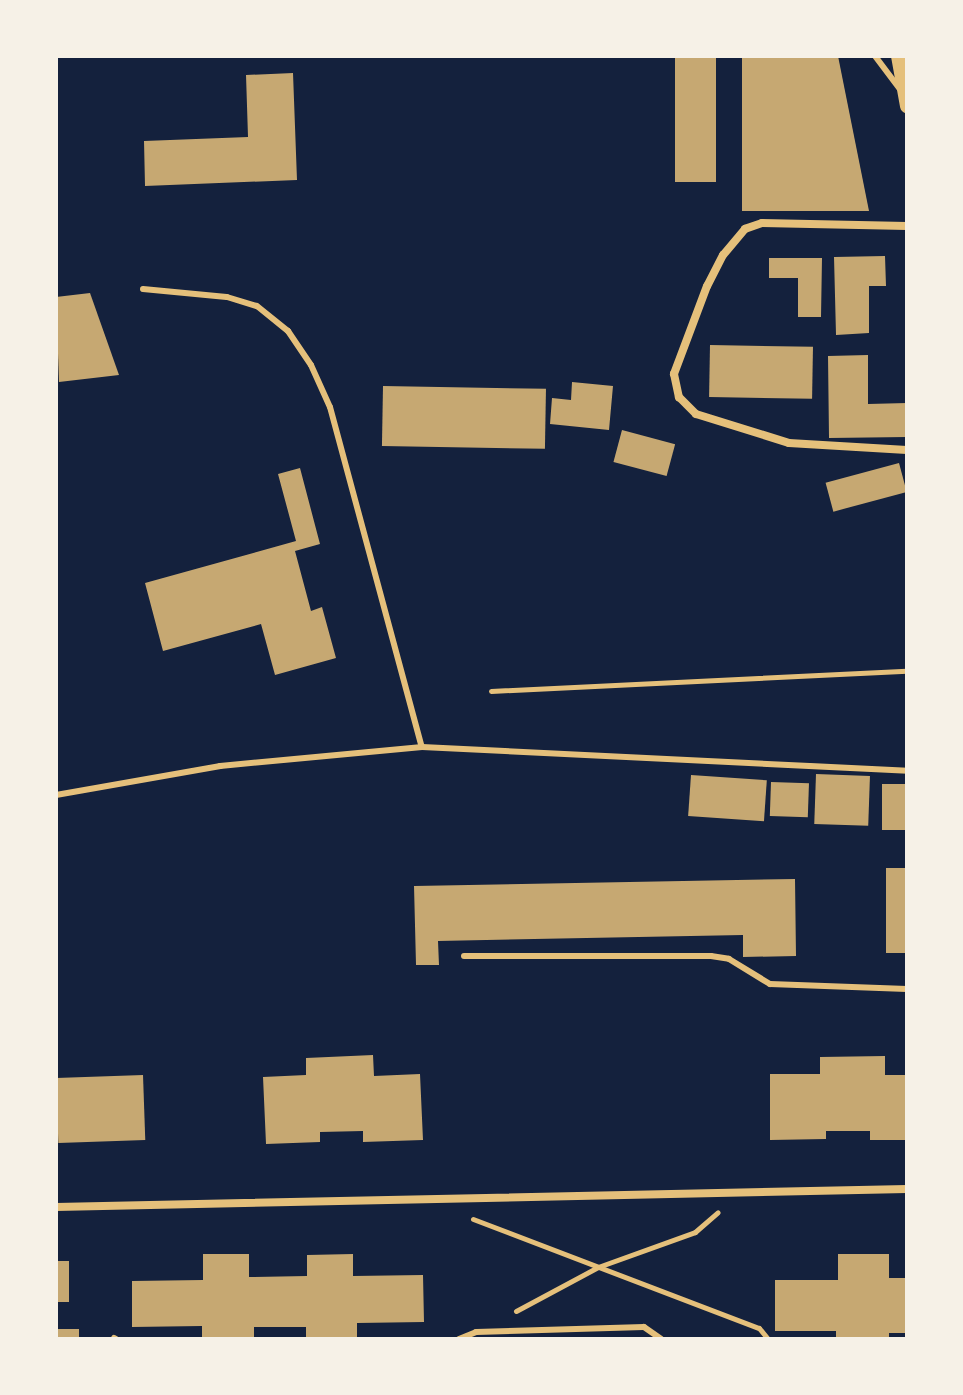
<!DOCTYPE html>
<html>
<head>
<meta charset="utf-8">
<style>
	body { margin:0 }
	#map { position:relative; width:963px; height:1395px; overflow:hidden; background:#14213d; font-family:Raleway,sans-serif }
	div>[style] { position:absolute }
	.building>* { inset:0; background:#c6a872; transform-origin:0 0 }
	.path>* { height:5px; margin:-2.5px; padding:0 2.5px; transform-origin:2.5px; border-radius:2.5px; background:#e5c07b }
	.service>* { height:6px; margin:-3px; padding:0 3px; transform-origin:3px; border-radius:3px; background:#e5c07b }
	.minor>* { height:8px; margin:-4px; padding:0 4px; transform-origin:4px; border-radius:4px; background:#e5c07b }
	.tertiary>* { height:14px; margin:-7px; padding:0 7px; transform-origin:7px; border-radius:7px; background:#e5c07b }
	span { translate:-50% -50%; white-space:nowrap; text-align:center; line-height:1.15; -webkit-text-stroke:6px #f6f1e7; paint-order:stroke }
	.frame { position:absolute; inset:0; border:58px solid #f6f1e7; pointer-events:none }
</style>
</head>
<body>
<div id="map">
	<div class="building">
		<div style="left:675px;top:56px;width:41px;height:126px"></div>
		<div style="clip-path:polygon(742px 56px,838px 56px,869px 211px,742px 211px)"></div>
		<div style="clip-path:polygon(293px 73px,297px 180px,145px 186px,144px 141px,248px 137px,246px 75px)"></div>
		<div style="clip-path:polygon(885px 256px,886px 286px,869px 286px,869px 333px,836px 335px,834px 257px)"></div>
		<div style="clip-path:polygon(769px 258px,822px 258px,821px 317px,798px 317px,798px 278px,769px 278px)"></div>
		<div style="clip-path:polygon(90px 293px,119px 375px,59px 382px,56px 297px)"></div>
		<div style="left:710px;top:345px;width:103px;height:52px;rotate:1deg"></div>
		<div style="clip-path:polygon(868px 355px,868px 404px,907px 403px,907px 437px,829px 438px,828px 356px)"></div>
		<div style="clip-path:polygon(572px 382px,613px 386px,609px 430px,550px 424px,552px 398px,571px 400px)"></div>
		<div style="left:383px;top:386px;width:163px;height:60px;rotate:1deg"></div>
		<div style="left:622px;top:430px;width:55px;height:33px;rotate:15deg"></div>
		<div style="left:899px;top:463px;width:30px;height:76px;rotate:75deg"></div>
		<div style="clip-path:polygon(300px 468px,320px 544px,295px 551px,311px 611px,322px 607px,336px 658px,275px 675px,261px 624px,163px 651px,145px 583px,296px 541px,278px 474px)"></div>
		<div style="left:816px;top:774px;width:54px;height:50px;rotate:2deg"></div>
		<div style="left:691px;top:775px;width:76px;height:41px;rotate:4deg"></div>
		<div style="left:771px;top:782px;width:38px;height:34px;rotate:2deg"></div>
		<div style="left:882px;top:784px;width:25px;height:46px"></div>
		<div style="left:907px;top:868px;width:85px;height:21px;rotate:90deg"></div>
		<div style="clip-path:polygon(795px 879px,796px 956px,743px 957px,743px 935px,438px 941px,439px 965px,416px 965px,414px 886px)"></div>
		<div style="clip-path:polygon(373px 1055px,374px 1076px,420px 1074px,423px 1140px,363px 1142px,363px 1131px,320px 1132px,320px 1142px,266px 1144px,263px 1077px,306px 1075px,306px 1058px)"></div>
		<div style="clip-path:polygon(885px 1056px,885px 1075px,907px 1075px,907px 1140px,870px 1140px,870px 1131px,826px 1131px,826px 1139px,770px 1140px,770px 1074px,820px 1074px,820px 1057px)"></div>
		<div style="left:143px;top:1075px;width:65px;height:87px;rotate:88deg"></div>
		<div style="clip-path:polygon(203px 1254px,249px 1254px,249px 1277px,307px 1276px,307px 1255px,353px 1254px,353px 1276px,423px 1275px,424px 1322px,357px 1323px,357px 1339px,306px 1339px,306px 1327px,254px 1327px,254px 1339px,202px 1339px,202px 1326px,132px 1327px,132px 1281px,203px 1280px)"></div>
		<div style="clip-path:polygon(838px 1254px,889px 1254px,889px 1278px,907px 1278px,907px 1333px,889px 1333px,889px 1339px,836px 1339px,836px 1331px,775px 1331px,775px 1280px,838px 1280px)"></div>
		<div style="left:56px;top:1261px;width:13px;height:41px"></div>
		<div style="left:56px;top:1329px;width:23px;height:10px"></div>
	</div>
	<div class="path">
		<div style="left:491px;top:691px;width:416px;rotate:-2.8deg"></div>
		<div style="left:473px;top:1219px;width:306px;rotate:20.9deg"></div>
		<div style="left:759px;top:1328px;width:14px;rotate:51deg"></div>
		<div style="left:516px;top:1311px;width:93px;rotate:-28.2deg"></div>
		<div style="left:598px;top:1267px;width:103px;rotate:-19.8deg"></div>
		<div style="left:695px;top:1232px;width:30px;rotate:-41deg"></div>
	</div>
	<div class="service">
		<div style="left:875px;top:56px;width:40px;rotate:53deg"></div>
		<div style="left:143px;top:289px;width:84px;rotate:5.4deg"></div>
		<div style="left:227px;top:297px;width:31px;rotate:17deg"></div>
		<div style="left:257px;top:306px;width:40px;rotate:39deg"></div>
		<div style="left:288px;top:331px;width:41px;rotate:55.9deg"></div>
		<div style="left:311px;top:365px;width:46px;rotate:65.7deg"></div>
		<div style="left:330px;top:407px;width:352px;rotate:74.9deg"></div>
		<div style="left:56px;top:795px;width:167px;rotate:-10deg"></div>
		<div style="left:220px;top:766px;width:203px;rotate:-5.4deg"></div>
		<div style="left:422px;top:747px;width:486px;rotate:2.8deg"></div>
		<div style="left:464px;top:956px;width:247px"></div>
		<div style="left:711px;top:956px;width:18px;rotate:9deg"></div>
		<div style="left:729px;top:959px;width:48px;rotate:31.4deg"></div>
		<div style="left:770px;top:984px;width:137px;rotate:2.1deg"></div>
		<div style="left:114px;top:1338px;width:2px;rotate:27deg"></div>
		<div style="left:459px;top:1339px;width:18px;rotate:-22deg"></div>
		<div style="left:476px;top:1332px;width:168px;rotate:-1.7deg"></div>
		<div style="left:644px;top:1327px;width:21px;rotate:35deg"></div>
	</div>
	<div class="minor">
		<div style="left:907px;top:226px;width:145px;rotate:-178.8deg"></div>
		<div style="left:762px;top:223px;width:18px;rotate:161deg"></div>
		<div style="left:745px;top:229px;width:34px;rotate:130deg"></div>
		<div style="left:723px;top:255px;width:35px;rotate:117deg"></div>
		<div style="left:707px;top:286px;width:94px;rotate:110.6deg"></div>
		<div style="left:674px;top:374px;width:24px;rotate:78deg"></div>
		<div style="left:679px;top:397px;width:24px;rotate:45deg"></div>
		<div style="left:696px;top:414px;width:97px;rotate:17.3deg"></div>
		<div style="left:789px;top:443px;width:118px;rotate:3.4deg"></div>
		<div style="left:56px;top:1207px;width:851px;rotate:-1.21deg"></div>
	</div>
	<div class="tertiary">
		<div style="left:898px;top:56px;width:51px;rotate:79.8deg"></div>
	</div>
	<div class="frame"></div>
</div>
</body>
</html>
